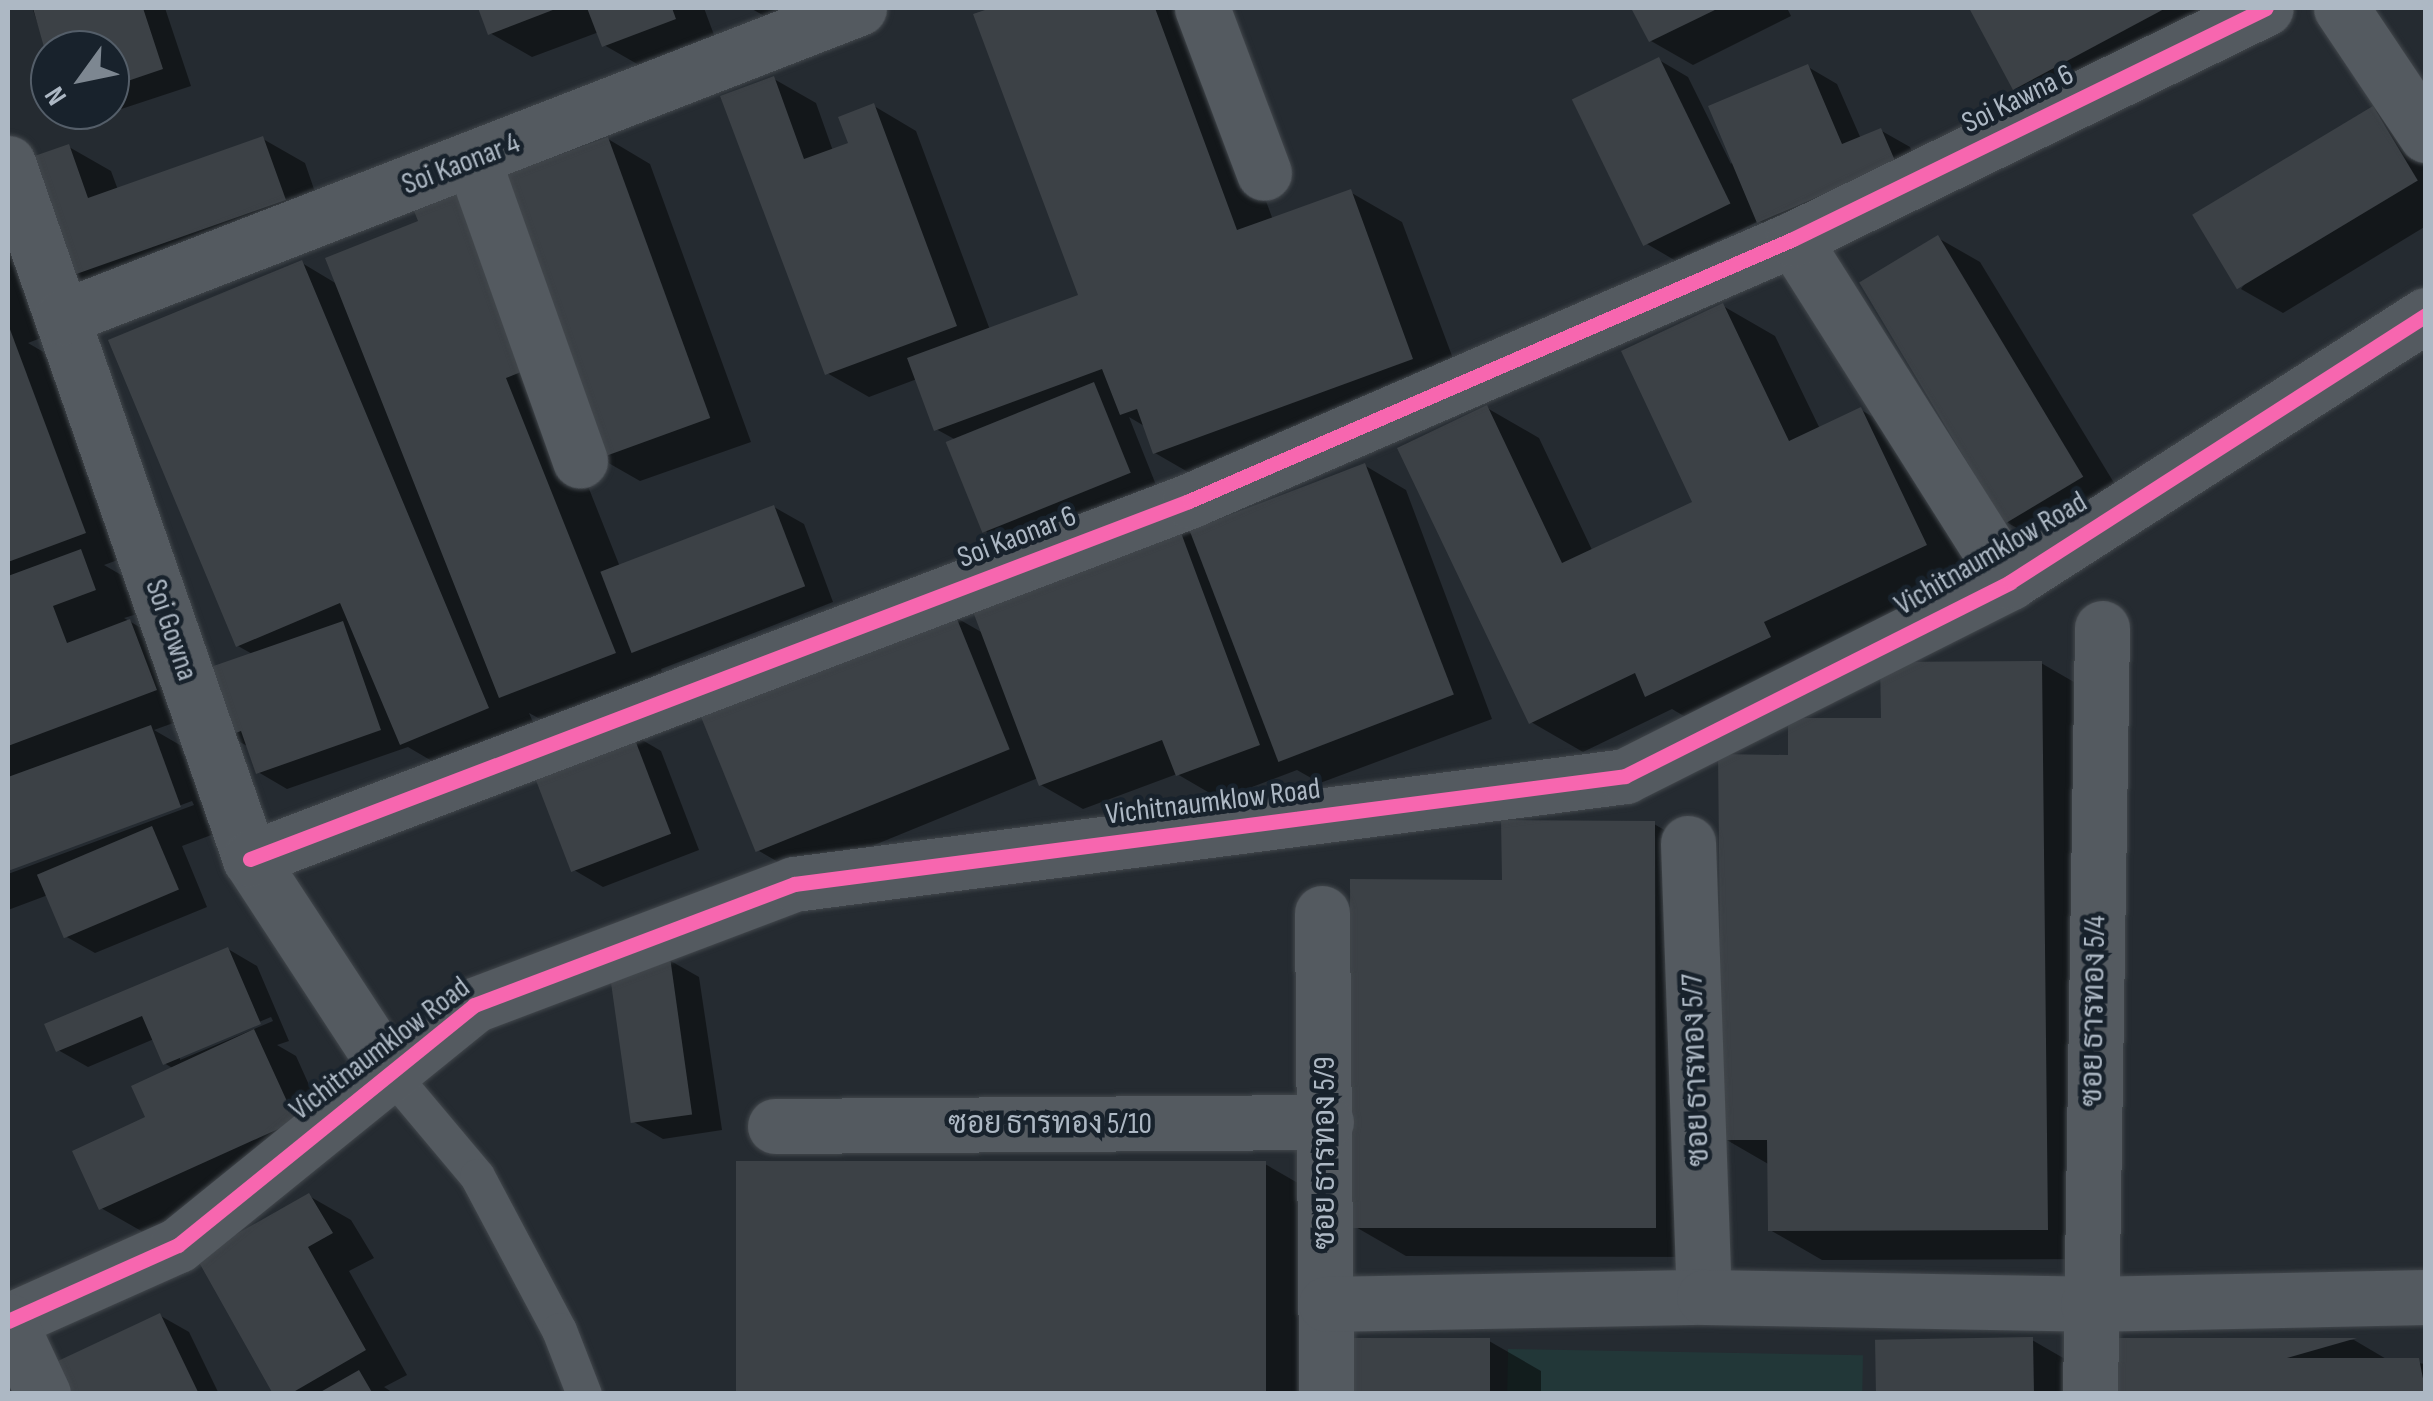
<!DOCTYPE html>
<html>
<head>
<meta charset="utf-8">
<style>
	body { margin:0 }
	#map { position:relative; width:2433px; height:1401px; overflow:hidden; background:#252b31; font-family:"Sofia Sans Condensed",Sarabun,sans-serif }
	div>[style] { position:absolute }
	.green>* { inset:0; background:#223738; transform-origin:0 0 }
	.shadow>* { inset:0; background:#0007 }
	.building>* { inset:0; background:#3c4146; transform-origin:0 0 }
	.roads { filter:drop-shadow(0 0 2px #42474c) drop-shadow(0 0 2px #42474c) }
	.lane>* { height:35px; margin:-17.5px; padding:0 17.5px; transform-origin:17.5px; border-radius:17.5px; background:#545a60 }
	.street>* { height:55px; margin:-27.5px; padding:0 27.5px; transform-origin:27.5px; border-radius:27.5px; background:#545a60 }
	.cycleway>* { height:15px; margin:-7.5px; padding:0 7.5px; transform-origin:7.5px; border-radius:7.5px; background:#f766af }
	span { translate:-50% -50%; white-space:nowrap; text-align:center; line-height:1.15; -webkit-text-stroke:9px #18222c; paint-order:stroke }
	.street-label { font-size:30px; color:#adb8c4 }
	.frame { position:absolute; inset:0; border:10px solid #adb8c4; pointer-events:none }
	.north { position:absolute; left:30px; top:30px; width:100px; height:100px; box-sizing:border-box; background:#18222c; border:2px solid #545e69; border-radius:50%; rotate:237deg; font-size:28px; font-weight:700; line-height:40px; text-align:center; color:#adb8c4 }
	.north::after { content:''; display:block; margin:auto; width:35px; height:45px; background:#7d8791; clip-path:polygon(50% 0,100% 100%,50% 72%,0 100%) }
</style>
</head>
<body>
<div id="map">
	<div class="green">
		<div style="left:1508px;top:1349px;width:355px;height:44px;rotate:1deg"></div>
	</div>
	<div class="shadow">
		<div style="clip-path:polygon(41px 8px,165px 8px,191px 86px,94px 118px,80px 110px,110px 110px,110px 50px,50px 50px,50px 59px,33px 10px)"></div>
		<div style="clip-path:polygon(480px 8px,704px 8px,717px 43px,646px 69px,604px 45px,599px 32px,532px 57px,490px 33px)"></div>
		<div style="clip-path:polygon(750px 8px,803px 8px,770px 19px)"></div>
		<div style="clip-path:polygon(997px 8px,1194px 8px,1273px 220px,1350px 192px,1402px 222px,1464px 388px,1207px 483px,1155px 453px,1146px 427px,1129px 417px,1158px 490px,1014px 547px,984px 530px,956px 440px,936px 429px,917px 379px,869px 397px,827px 373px,774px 79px,816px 103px,833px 151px,851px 144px,874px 106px,916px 131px,990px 330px,1081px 296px,976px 15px)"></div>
		<div style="clip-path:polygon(1634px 8px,1787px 8px,1791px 16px,1693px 65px,1651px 41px)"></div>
		<div style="clip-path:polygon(1972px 8px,2271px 8px,2067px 118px,2015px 88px)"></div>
		<div style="clip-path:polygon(1659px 60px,1688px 77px,1731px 164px,1808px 67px,1837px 84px,1861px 139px,1880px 130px,1910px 147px,1924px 180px,1789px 238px,1759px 221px,1676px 261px,1647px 244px)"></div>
		<div style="clip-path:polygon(2373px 109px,2415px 133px,2426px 151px,2426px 226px,2283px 313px,2241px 289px)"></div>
		<div style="clip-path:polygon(263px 139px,305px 163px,326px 224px,109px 300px,67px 276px,69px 147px,111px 171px,118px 190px)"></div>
		<div style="clip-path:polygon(608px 139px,650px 164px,751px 442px,640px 481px,598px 457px,557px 408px,620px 567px,774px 507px,804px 524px,833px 602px,661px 669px,666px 682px,553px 726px,529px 713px,540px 738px,454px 774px,408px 747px,287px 789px,258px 772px,249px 747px,227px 735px,254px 655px,238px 646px,302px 263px,337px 284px,421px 223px)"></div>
		<div style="clip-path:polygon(8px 223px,51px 334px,28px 343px,52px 357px,126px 557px,104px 565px,123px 576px,137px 614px,124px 618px,172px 646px,198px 714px,154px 730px,192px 752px,222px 831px,182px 846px,207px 907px,95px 953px,65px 936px,48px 895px,8px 910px,8px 874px,194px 805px,192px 801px,8px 869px)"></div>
		<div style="clip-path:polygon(1938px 238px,1980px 262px,2125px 501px,2050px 547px,2008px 523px)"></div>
		<div style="clip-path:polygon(1723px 306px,1775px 336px,1820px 429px,1861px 410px,1913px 440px,1977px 575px,1699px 725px,1672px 709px,1583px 752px,1531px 722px,1487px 408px,1539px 438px,1593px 552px,1696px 503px)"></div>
		<div style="clip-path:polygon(1364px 465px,1406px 490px,1492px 719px,1320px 783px,1297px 770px,1220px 799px,1177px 774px,1083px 809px,1041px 785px,1038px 778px,801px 875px,759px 851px,955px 617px,983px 633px,1177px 525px,1194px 535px)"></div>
		<div style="clip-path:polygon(2041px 663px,2093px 693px,2099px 1259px,1822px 1260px,1770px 1230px,1770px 1165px,1725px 1139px,1884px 720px)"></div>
		<div style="clip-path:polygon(632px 734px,661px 751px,699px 850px,603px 887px,574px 870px)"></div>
		<div style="clip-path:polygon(1654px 824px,1706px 854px,1707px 1257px,1406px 1256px,1354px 1226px,1504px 882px)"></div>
		<div style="clip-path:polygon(evenodd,228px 949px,257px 966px,289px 1041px,277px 1045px,296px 1056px,336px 1145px,143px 1232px,101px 1208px,174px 1069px,164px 1063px,154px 1039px,88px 1067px,58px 1050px,228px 949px,271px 1017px,273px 1021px,180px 1060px,180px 1055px,271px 1017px)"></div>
		<div style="clip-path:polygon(669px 960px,699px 977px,722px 1130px,663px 1139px,634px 1122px)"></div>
		<div style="clip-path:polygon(1265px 1164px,1317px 1194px,1319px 1394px,742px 1394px)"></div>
		<div style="clip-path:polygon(309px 1196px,351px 1220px,374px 1258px,349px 1271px,407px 1375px,384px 1387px,395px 1394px,276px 1394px)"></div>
		<div style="clip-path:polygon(159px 1315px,189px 1332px,219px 1394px,58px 1394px)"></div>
		<div style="clip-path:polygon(2032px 1340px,2084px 1370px,2084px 1394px,1878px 1394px)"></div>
		<div style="clip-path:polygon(2354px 1340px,2388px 1360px,2426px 1364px,2426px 1394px,2107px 1341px)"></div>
		<div style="clip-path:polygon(1489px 1341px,1541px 1371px,1541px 1394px,1343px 1394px)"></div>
	</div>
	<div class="building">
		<div style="clip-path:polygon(33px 8px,143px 8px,163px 69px,110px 87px,110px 50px,50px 50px,49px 65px)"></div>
		<div style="clip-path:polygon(478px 8px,558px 8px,488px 35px)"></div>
		<div style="clip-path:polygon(587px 8px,672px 8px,676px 19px,602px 47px)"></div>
		<div style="clip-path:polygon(991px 8px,1155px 8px,1237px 230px,1351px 189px,1413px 359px,1153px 454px,1137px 409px,1120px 415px,1102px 369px,934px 431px,907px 358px,1078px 295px,973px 14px)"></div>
		<div style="clip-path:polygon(1631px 8px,1719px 8px,1649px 42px)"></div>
		<div style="clip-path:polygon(1969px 8px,2166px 8px,2013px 90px)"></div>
		<div style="left:1659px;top:57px;width:163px;height:97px;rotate:64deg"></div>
		<div style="clip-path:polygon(1808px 64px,1842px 144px,1881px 128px,1896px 163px,1757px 223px,1708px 106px)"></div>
		<div style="clip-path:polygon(774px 76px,804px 159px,848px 143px,838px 117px,874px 103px,957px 326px,825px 375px,720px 96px)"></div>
		<div style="left:2373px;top:106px;width:87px;height:211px;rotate:59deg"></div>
		<div style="clip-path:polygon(263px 136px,286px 200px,65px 278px,23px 160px,69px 144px,88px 198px)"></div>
		<div style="left:608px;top:137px;width:299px;height:120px;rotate:70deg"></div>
		<div style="clip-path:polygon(461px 192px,531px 368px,506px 378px,616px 653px,499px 698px,325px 258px,418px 221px,414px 211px)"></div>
		<div style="left:1938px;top:235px;width:282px;height:92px;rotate:59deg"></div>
		<div style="clip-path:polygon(302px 260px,489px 708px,400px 745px,340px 603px,236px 647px,108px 340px)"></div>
		<div style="clip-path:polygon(1723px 303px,1789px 441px,1861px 407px,1927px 545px,1764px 622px,1771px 637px,1645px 697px,1635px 673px,1529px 724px,1397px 448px,1487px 405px,1562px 563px,1692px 502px,1621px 351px)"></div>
		<div style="clip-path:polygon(8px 324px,86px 533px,8px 562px)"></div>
		<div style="left:1094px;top:382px;width:98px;height:160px;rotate:68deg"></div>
		<div style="left:1365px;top:463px;width:248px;height:188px;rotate:69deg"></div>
		<div style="left:774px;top:505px;width:87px;height:186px;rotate:69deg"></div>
		<div style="clip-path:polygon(1177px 522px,1260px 745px,1176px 776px,1162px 740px,1039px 786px,969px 601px)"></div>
		<div style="clip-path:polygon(81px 549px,96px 590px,53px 606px,67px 643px,130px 619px,157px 690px,8px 746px,8px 576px)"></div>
		<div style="left:955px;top:614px;width:146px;height:274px;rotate:68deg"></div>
		<div style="clip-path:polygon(343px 621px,381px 730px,256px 774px,241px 731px,225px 737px,202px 670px)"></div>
		<div style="clip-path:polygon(2042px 661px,2048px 1230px,1768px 1231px,1767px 1140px,1722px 1140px,1718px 754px,1788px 755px,1788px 718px,1881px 718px,1880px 662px)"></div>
		<div style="clip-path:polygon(151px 725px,181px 807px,8px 871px,8px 777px)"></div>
		<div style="left:632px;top:732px;width:109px;height:107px;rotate:69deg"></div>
		<div style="clip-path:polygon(1501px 820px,1655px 821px,1656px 1228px,1351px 1228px,1350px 879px,1502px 880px)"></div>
		<div style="left:152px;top:826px;width:69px;height:125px;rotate:67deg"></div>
		<div style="clip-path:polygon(228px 947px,261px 1024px,163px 1065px,142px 1016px,56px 1052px,44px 1024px)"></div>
		<div style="left:670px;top:957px;width:159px;height:62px;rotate:82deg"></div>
		<div style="clip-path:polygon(254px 1029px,296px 1121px,99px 1210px,72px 1151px,145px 1117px,131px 1086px)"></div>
		<div style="left:1266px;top:1161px;width:233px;height:530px;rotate:90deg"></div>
		<div style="clip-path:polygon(309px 1193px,333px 1233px,308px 1247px,366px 1350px,290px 1394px,273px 1394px,196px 1257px)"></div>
		<div style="clip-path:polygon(160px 1313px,199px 1394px,55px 1394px,43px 1368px)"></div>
		<div style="left:2033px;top:1337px;width:57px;height:158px;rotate:89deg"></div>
		<div style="left:1341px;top:1338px;width:149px;height:56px"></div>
		<div style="clip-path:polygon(2104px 1338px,2357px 1338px,2287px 1358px,2419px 1358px,2426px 1394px,2105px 1394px)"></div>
		<div style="clip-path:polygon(359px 1370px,373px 1394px,317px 1394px)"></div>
	</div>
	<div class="roads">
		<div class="lane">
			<div style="left:388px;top:1070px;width:138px;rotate:50deg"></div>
			<div style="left:477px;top:1176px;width:174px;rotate:62deg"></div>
			<div style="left:559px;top:1330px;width:69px;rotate:68.7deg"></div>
		</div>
		<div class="street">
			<div style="left:1202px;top:8px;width:176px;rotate:69.4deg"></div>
			<div style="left:2341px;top:8px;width:153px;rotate:56.2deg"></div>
			<div style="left:473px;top:160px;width:319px;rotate:70.4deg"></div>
			<div style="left:8px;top:163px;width:737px;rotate:70.83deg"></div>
			<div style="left:250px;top:859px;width:252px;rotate:56.8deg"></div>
			<div style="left:1793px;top:239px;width:406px;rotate:57.7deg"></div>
			<div style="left:63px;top:317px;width:854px;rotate:-21.22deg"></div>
			<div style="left:1688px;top:843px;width:454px;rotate:88deg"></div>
			<div style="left:250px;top:859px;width:1005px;rotate:-20.87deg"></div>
			<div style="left:1189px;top:501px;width:658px;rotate:-23.45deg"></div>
			<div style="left:1793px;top:239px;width:526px;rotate:-26.03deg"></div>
			<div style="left:1322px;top:913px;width:481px;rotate:89.5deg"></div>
			<div style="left:775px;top:1126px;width:551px;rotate:-0.42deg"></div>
			<div style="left:1326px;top:1304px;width:378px;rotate:-1.1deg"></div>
			<div style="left:1704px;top:1297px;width:384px;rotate:1deg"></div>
			<div style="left:2088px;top:1304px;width:338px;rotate:-1.2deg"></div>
			<div style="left:8px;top:1321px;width:186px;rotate:-24.1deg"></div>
			<div style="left:178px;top:1245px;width:381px;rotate:-39deg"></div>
			<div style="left:474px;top:1005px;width:342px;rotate:-20.7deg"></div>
			<div style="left:794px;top:884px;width:838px;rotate:-7.4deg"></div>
			<div style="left:1625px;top:776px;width:431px;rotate:-26.7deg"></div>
			<div style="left:2010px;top:582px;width:494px;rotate:-32.7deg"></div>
			<div style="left:9px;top:1321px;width:81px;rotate:65deg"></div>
			<div style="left:2090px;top:1394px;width:766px;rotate:-89.1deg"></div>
		</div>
	</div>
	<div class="cycleway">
		<div style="left:250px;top:859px;width:1005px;rotate:-20.87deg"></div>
		<div style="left:1189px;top:501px;width:658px;rotate:-23.45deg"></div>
		<div style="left:1793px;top:239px;width:526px;rotate:-26.03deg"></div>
		<div style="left:8px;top:1321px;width:186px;rotate:-24.1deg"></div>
		<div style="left:178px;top:1245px;width:381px;rotate:-39deg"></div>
		<div style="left:474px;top:1005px;width:342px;rotate:-20.7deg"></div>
		<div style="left:794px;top:884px;width:838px;rotate:-7.4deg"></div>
		<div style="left:1625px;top:776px;width:431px;rotate:-26.7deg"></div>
		<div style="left:2010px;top:582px;width:494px;rotate:-32.7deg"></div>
	</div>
	<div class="street-label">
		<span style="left:2018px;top:99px;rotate:-26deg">Soi Kawna 6</span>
		<span style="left:461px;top:164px;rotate:-21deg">Soi Kaonar 4</span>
		<span style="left:1017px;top:537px;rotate:-21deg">Soi Kaonar 6</span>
		<span style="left:1991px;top:554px;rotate:-30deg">Vichitnaumklow Road</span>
		<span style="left:171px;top:630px;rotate:71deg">Soi Gowna</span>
		<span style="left:1213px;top:802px;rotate:-7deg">Vichitnaumklow Road</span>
		<span style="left:2094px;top:1011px;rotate:-89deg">ซอย ธารทอง 5/4</span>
		<span style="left:380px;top:1049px;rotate:-37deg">Vichitnaumklow Road</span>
		<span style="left:1696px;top:1070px;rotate:-92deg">ซอย ธารทอง 5/7</span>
		<span style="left:1050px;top:1124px">ซอย ธารทอง 5/10</span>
		<span style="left:1325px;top:1153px;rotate:-90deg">ซอย ธารทอง 5/9</span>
	</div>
	<div class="frame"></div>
	<div class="north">N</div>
</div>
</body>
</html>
